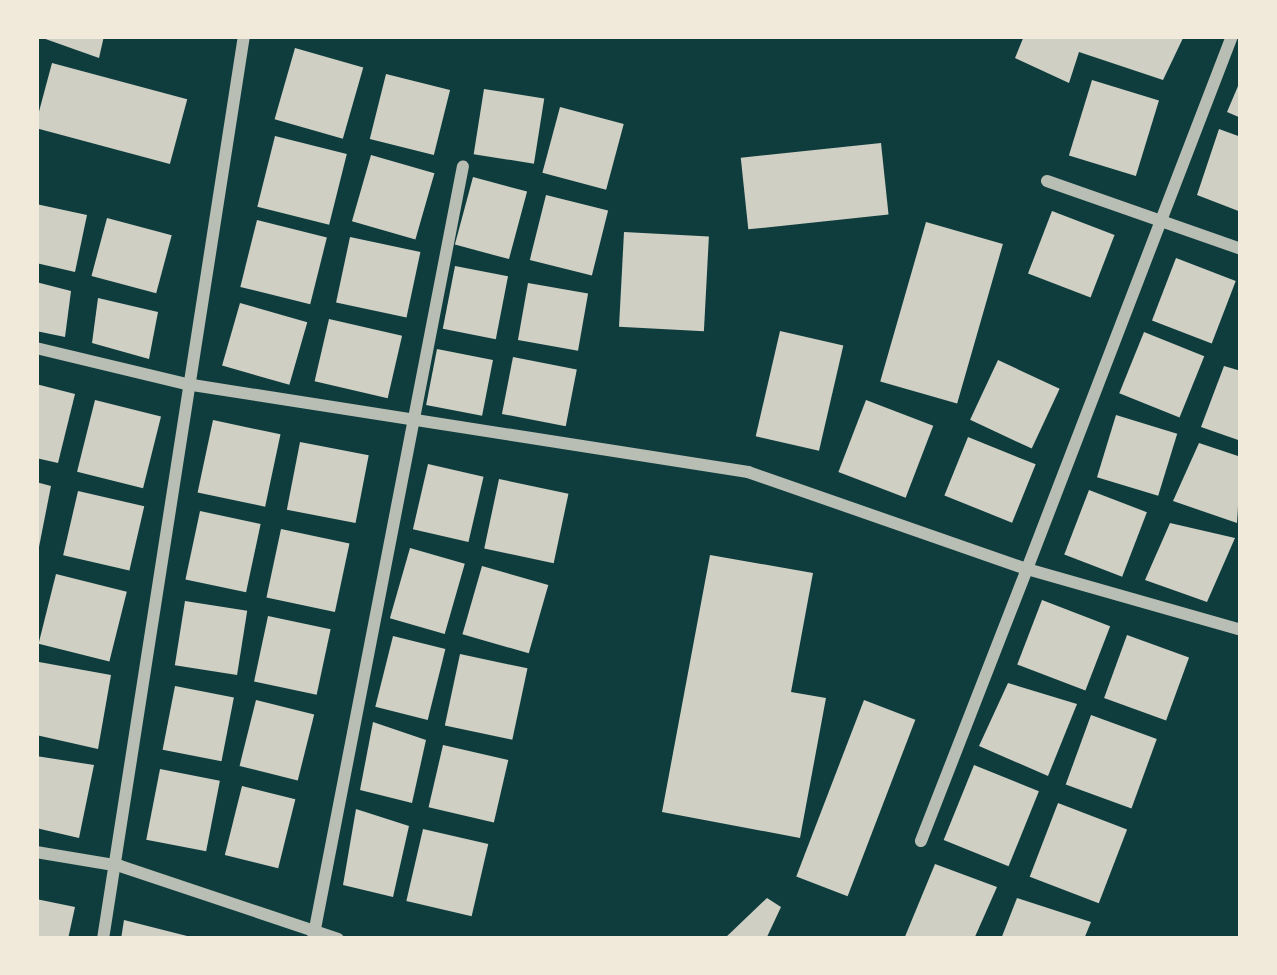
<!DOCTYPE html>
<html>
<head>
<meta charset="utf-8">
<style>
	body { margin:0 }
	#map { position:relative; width:1277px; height:975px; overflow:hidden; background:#0f3d3e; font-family:"PT Sans",sans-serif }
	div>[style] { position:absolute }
	.building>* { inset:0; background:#cfcfc3; transform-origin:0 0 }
	.minor>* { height:12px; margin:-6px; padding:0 6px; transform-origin:6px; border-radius:6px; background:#b8beb3 }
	span { translate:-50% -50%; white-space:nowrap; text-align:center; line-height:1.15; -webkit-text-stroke:9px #f1e9da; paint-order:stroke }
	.frame { position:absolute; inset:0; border:39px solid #f1e9da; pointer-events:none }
</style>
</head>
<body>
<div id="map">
	<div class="building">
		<div style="clip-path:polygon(37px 36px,104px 36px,99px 58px)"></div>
		<div style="clip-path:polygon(1024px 36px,1184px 36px,1163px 80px,1079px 52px,1069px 83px,1015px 58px)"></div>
		<div style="left:295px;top:48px;width:71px;height:74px;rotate:16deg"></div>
		<div style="left:52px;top:63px;width:140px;height:67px;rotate:15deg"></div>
		<div style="left:386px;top:74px;width:66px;height:67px;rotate:14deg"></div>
		<div style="clip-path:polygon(1241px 79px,1241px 118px,1227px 112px)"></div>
		<div style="left:1092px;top:80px;width:70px;height:79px;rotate:17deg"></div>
		<div style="left:484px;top:89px;width:61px;height:66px;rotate:9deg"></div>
		<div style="left:560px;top:107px;width:66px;height:68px;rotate:15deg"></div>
		<div style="clip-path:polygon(1219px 129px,1241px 137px,1241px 212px,1197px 195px)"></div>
		<div style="left:275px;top:136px;width:74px;height:73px;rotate:14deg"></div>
		<div style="left:881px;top:143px;width:72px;height:141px;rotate:84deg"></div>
		<div style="left:371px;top:155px;width:66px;height:69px;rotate:16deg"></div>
		<div style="left:473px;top:177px;width:56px;height:70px;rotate:15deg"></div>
		<div style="left:546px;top:195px;width:64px;height:67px;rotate:14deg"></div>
		<div style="clip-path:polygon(36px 204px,87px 215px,75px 272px,36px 263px)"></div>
		<div style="left:1052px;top:211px;width:67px;height:67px;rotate:21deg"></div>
		<div style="left:107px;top:218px;width:67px;height:60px;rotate:15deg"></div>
		<div style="left:257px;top:220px;width:72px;height:69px;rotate:14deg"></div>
		<div style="left:926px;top:222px;width:80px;height:166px;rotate:16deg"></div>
		<div style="left:624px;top:232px;width:85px;height:95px;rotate:3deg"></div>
		<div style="left:350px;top:237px;width:72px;height:67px;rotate:12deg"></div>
		<div style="left:1176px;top:258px;width:64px;height:67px;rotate:21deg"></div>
		<div style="left:455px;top:266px;width:54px;height:64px;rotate:11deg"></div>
		<div style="clip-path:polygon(36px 282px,71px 291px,65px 337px,36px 331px)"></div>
		<div style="left:528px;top:283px;width:61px;height:58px;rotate:10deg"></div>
		<div style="clip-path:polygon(98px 298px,158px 312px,149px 359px,92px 343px)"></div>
		<div style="left:240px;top:303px;width:70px;height:65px;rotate:16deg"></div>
		<div style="left:329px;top:319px;width:75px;height:64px;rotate:13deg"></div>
		<div style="left:780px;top:331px;width:65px;height:108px;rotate:13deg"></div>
		<div style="left:1144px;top:332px;width:65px;height:66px;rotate:22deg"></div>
		<div style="left:437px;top:349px;width:57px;height:57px;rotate:11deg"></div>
		<div style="left:513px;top:357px;width:65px;height:58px;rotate:11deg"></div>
		<div style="left:998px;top:360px;width:68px;height:66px;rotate:25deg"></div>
		<div style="clip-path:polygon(1224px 366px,1241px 371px,1241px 441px,1201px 427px)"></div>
		<div style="clip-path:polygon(36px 384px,75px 394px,58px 463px,36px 458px)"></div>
		<div style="left:95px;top:400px;width:68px;height:74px;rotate:14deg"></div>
		<div style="left:866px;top:400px;width:72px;height:77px;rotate:21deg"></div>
		<div style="left:1116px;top:415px;width:64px;height:65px;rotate:17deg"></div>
		<div style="left:213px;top:420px;width:69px;height:74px;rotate:12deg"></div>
		<div style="left:968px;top:437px;width:73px;height:63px;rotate:22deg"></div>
		<div style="left:300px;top:442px;width:70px;height:69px;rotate:11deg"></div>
		<div style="clip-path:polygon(1199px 443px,1241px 457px,1237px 523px,1173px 501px)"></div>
		<div style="left:428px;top:464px;width:57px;height:67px;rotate:13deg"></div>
		<div style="left:499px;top:479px;width:71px;height:71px;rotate:12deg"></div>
		<div style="clip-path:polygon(36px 482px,51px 486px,38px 552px,36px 552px)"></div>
		<div style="left:1089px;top:490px;width:62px;height:69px;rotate:21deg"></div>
		<div style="left:78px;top:491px;width:68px;height:66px;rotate:13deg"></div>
		<div style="left:200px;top:511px;width:62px;height:70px;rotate:12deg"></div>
		<div style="clip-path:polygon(1170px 523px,1235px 538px,1207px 602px,1145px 580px)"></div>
		<div style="left:281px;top:529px;width:70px;height:70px;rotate:12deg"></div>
		<div style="left:410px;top:548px;width:57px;height:73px;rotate:16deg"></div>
		<div style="clip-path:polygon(710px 555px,813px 573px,791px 692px,826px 698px,800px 838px,662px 812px)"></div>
		<div style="left:482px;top:566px;width:69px;height:71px;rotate:16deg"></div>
		<div style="left:56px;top:574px;width:73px;height:72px;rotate:14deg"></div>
		<div style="left:1042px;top:600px;width:73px;height:69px;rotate:21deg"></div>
		<div style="left:185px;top:601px;width:63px;height:65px;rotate:9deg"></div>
		<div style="left:268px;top:616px;width:64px;height:67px;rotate:12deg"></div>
		<div style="left:1127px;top:635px;width:66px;height:67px;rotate:20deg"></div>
		<div style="left:393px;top:636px;width:54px;height:73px;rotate:14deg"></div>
		<div style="left:460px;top:654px;width:69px;height:73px;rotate:12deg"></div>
		<div style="clip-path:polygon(39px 662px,111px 675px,98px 749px,36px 735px)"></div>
		<div style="clip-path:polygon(1008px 683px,1077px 704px,1048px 776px,979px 746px)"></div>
		<div style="left:175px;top:686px;width:60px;height:65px;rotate:11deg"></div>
		<div style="left:256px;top:700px;width:60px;height:68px;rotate:14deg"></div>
		<div style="left:864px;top:700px;width:55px;height:189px;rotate:21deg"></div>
		<div style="left:1091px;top:715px;width:70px;height:74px;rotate:20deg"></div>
		<div style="clip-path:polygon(373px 722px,426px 740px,412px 803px,360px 790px)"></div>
		<div style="left:443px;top:745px;width:67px;height:64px;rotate:13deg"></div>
		<div style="clip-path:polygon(36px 756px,94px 765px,79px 838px,36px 828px)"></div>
		<div style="left:974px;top:765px;width:70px;height:81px;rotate:22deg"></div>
		<div style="left:160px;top:769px;width:61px;height:72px;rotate:11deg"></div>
		<div style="left:242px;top:786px;width:55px;height:71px;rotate:14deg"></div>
		<div style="left:1058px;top:803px;width:74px;height:79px;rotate:21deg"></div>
		<div style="clip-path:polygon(356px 809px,409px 826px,393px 897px,343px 885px)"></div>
		<div style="left:423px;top:829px;width:67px;height:74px;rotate:13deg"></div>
		<div style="clip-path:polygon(935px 864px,997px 887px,974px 939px,904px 939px)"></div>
		<div style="clip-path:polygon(767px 898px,781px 907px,766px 939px,724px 939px)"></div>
		<div style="clip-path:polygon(1017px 898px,1091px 922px,1084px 939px,1001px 939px)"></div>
		<div style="clip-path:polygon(36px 899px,75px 907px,68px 939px,36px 939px)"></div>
		<div style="clip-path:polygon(124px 920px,191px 937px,191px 939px,121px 939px)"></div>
	</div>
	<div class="minor">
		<div style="left:1232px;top:36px;width:571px;rotate:111.04deg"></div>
		<div style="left:1027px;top:569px;width:223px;rotate:15.9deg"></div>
		<div style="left:1047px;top:181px;width:206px;rotate:19.3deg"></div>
		<div style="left:36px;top:348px;width:154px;rotate:13.5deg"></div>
		<div style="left:186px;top:384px;width:569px;rotate:8.9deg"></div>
		<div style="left:748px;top:472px;width:295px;rotate:19.2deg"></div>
		<div style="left:1027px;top:569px;width:292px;rotate:111.3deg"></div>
		<div style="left:36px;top:852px;width:85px;rotate:9.5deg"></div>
		<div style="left:120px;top:866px;width:230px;rotate:18.5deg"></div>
		<div style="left:103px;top:939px;width:914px;rotate:-81.13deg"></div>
		<div style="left:313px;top:939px;width:787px;rotate:-79.02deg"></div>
	</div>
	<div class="frame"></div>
</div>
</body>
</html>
